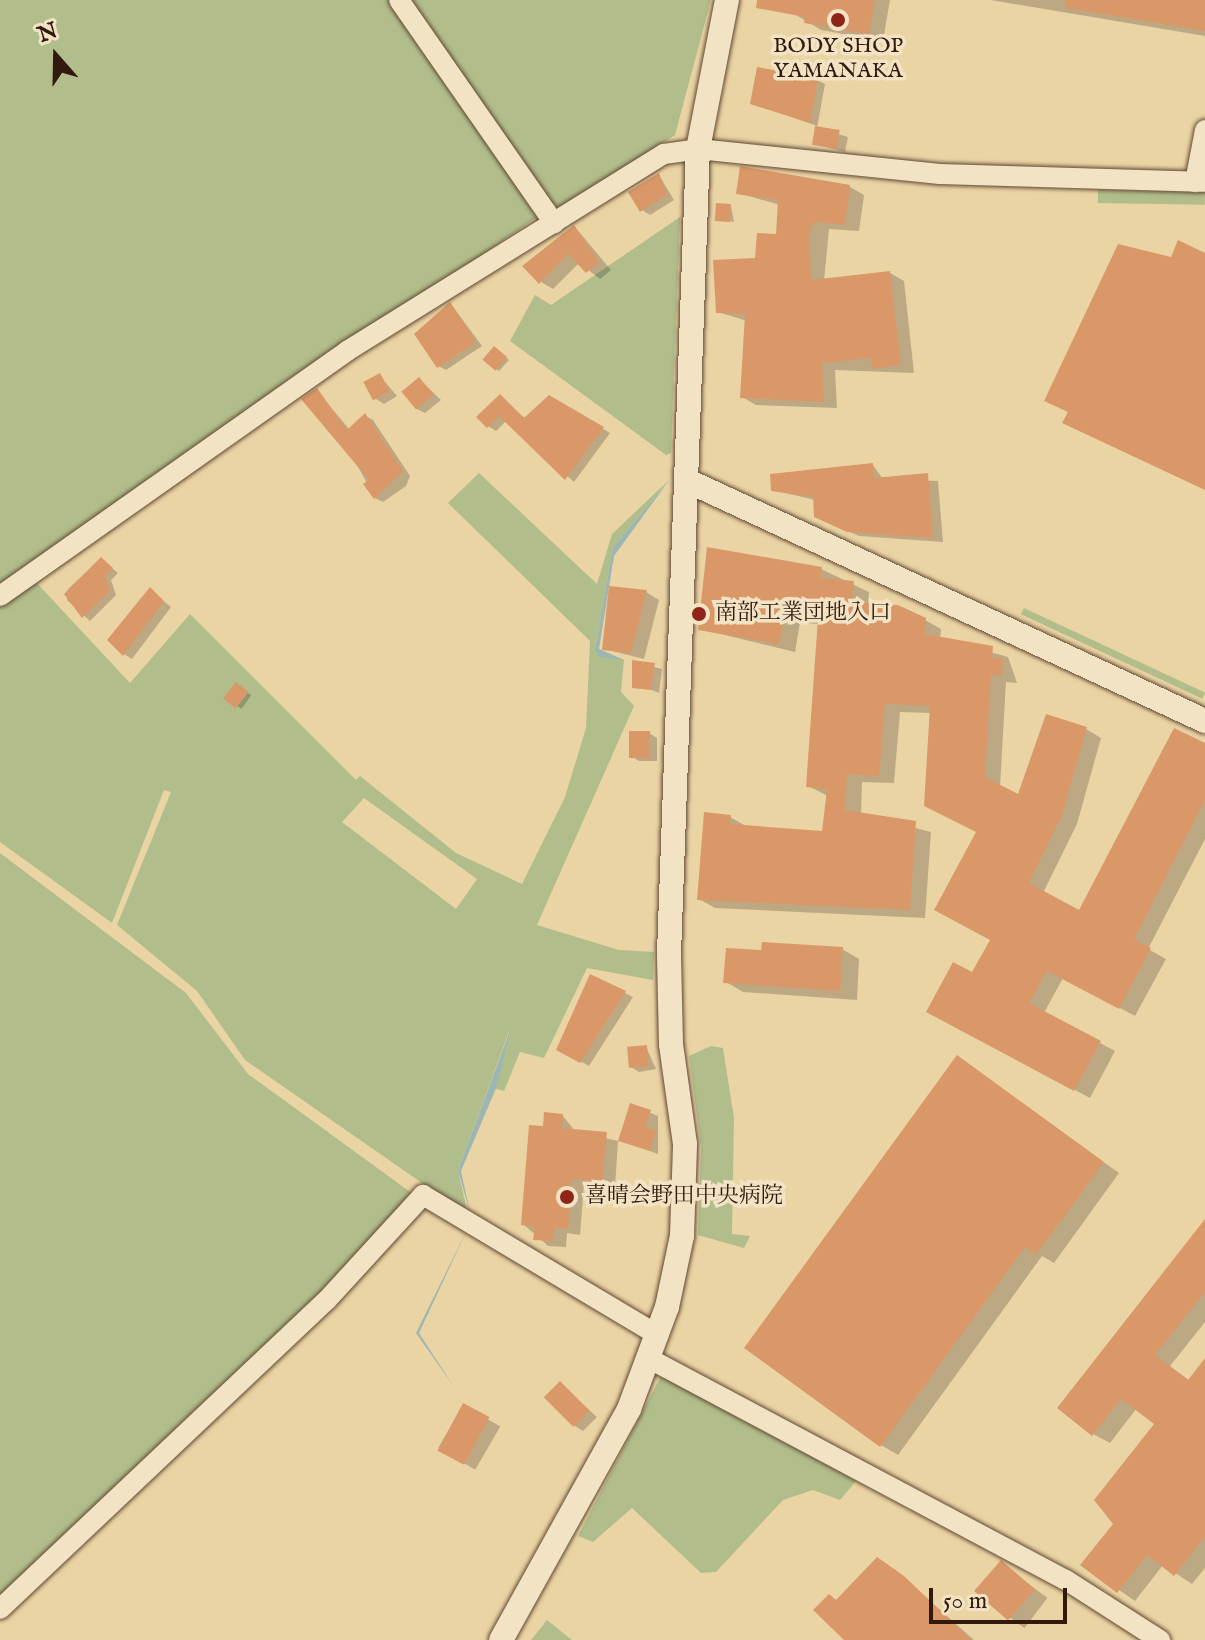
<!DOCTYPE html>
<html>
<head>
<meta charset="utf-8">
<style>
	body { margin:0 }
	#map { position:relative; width:1205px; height:1640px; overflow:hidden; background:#ebd4a4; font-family:"IM FELL English","Noto Serif JP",serif }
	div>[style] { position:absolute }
	.green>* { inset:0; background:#b1be8b; transform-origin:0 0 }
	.water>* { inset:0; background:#9cb6b1 }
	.shadow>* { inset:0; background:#0003; transform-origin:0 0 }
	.building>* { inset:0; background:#da9868; transform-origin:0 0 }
	.roads { filter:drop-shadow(0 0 2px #604833) drop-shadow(0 0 2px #604833) }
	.minor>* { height:20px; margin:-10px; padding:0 10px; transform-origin:10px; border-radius:10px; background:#f2e3c4 }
	.tertiary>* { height:24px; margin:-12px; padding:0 12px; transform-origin:12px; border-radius:12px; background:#f2e3c4 }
	.dots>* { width:22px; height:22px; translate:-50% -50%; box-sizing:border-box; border:4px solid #f2e3c4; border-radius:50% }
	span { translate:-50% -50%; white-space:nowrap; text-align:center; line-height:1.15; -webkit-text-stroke:7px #f2e3c4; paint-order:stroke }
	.poi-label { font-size:22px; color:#32190d }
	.left { translate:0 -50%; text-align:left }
	.north { position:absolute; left:16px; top:16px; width:80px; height:80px; -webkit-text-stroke:6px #f2e3c4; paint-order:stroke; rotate:340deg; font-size:22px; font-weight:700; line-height:32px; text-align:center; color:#32190d }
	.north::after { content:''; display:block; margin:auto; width:28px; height:36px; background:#32190d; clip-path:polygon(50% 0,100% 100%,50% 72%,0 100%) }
	.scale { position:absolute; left:929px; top:1588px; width:138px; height:36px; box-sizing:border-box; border:4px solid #32190d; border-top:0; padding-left:10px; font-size:24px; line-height:28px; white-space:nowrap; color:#32190d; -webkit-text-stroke:6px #f2e3c4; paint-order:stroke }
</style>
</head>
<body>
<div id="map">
	<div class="green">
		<div style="clip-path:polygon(0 0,390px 0,537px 217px,0 587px)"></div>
		<div style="clip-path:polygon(408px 0,711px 0,675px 135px,566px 208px,552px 204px)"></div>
		<div style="left:1098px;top:190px;width:107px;height:13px;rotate:1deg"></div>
		<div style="clip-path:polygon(680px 217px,671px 453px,666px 455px,510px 341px,535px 295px,551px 305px)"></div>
		<div style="clip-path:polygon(evenodd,479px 473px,597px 584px,612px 534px,668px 481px,613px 547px,595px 650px,624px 660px,621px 692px,634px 706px,537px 925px,619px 950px,654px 952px,653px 980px,587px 968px,544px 1058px,520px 1052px,504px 1091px,496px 1089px,510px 1029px,458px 1170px,468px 1215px,245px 1060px,197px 991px,117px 925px,171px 792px,164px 790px,112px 923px,0 842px,0 605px,35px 581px,130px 683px,190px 614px,356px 780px,360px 776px,456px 853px,522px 884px,565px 797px,586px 728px,590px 641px,448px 503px,479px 473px,364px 798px,477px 879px,456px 909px,342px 822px,364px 798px)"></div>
		<div style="left:1024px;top:608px;width:200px;height:7px;rotate:25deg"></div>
		<div style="clip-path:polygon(0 853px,186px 993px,248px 1074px,413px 1194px,345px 1275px,0 1602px)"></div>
		<div style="clip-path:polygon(711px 1046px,723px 1048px,734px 1118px,732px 1234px,750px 1236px,744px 1248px,698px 1235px,701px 1147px,689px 1056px)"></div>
		<div style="clip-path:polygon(661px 1376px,840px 1472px,856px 1481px,840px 1500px,813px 1490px,783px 1500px,716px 1572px,701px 1573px,632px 1508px,593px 1542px,578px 1536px)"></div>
		<div style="clip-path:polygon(547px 1620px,572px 1640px,531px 1640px)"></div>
	</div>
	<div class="water">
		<div style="clip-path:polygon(670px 479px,614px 556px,599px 649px,624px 660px,599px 657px,595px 650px,613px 547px)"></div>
		<div style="clip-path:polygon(511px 1028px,497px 1086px,461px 1171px,471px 1217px,458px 1170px)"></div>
		<div style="clip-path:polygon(468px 1228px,419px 1333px,454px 1387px,416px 1333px)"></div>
	</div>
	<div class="shadow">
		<div style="clip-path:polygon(771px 0,890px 0,883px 41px,821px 30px)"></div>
		<div style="clip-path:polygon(990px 0,1205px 0,1205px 36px)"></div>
		<div style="clip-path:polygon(817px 80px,825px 84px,817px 128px,848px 137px,845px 152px,814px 144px,817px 126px,752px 103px)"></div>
		<div style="clip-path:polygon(659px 175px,674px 200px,650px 215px,642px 210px)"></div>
		<div style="clip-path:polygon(850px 187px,864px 195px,859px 231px,829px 229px,824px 281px,890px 273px,904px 281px,914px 373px,835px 370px,837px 408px,756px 405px,742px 397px,747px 321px,718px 312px,777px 236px,780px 205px,738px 193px)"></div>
		<div style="clip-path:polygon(731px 206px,734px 222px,718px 219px)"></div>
		<div style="clip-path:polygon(575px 227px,611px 270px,600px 279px,579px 263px,553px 289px,541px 282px)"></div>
		<div style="clip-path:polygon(451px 304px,482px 346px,446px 370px,438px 366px)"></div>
		<div style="clip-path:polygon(498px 351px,509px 360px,499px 371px,496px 369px)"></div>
		<div style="clip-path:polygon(380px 376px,397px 396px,384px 404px,376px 399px)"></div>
		<div style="clip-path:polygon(419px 379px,441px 400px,425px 413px,417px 409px)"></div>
		<div style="clip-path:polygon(317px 391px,350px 430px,366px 416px,373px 420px,410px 476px,406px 486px,383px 502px,375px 498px)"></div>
		<div style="clip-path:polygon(500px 397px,526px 419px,550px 397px,610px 433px,574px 482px,506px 421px,496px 431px,488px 426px)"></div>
		<div style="clip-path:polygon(873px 465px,883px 479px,938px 481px,943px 542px,859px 536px,827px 522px,815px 500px,773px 490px)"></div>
		<div style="clip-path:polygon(101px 559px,118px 573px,111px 580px,116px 595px,90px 621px,67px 600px,68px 589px)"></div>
		<div style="clip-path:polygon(821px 569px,869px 592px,868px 605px,925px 620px,941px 629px,940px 638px,1008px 657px,1017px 683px,1006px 682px,1000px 787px,1019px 796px,1086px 729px,1101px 738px,1077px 824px,1043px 893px,1080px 913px,1205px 745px,1205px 839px,1148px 949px,1166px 959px,1135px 1016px,1063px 978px,1044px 1013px,1115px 1051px,1090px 1098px,944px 1020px,992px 939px,978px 832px,931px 713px,900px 712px,894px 783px,862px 782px,861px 814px,931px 832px,925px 918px,715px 908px,699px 899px,730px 817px,746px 826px,824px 833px,828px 796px,808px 786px,820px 624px,800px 623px,795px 652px,700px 629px)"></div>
		<div style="clip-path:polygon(150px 590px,171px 607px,132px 659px,124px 654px)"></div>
		<div style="clip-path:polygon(646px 592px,659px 600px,644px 659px,604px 649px)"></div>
		<div style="clip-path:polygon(634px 662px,662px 669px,659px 693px,632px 682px)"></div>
		<div style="left:236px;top:684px;width:19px;height:17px;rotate:36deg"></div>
		<div style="clip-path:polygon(649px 733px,657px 738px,657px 761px,639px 761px,631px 756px)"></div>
		<div style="clip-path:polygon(842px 949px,859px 959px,857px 1000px,743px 992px,726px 982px,763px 953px)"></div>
		<div style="clip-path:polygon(591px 977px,633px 997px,589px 1066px,559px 1050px)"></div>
		<div style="clip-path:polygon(646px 1047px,656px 1069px,639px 1072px,631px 1067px)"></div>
		<div style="clip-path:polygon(958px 1058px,1119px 1173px,1054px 1263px,1042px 1256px,898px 1455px,881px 1445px)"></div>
		<div style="clip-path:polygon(631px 1105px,658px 1116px,658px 1154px,620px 1140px)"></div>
		<div style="clip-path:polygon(563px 1116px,575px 1131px,618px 1141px,615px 1188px,584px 1185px,580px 1235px,567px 1233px,566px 1247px,548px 1246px,523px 1224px,545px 1128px)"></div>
		<div style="clip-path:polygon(1205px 1222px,1205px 1322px,1170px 1366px,1190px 1381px,1205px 1362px,1205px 1568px,1192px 1584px,1163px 1565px,1135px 1601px,1083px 1565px,1115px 1524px,1157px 1424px,1137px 1408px,1110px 1443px,1093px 1434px)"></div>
		<div style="clip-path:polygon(560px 1384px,597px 1417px,583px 1431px,575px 1426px)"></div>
		<div style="left:463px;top:1405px;width:43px;height:50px;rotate:30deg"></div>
		<div style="left:1001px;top:1563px;width:58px;height:38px;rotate:37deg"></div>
		<div style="clip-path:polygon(894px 1569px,974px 1640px,847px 1640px,838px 1601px)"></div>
	</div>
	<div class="building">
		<div style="clip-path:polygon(757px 0,875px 0,869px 34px,804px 23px,805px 17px,756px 8px)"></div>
		<div style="clip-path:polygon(1066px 0,1205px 0,1205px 31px,1066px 8px)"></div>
		<div style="clip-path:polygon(757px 67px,818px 78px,810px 123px,750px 104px)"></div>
		<div style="left:815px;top:126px;width:25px;height:19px;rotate:9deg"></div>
		<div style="clip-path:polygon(740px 166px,850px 185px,845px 225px,815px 222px,809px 231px,811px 280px,890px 271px,901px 365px,872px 369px,871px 358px,822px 363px,824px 402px,740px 398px,745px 314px,716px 313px,713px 260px,755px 258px,757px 233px,776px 234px,778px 200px,736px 194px)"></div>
		<div style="clip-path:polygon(659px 173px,667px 195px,640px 212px,628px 192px)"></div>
		<div style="left:716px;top:203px;width:15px;height:18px;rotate:4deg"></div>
		<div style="clip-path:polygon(574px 225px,599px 262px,586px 273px,568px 254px,539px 284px,522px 266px)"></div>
		<div style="clip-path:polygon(1178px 240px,1205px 253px,1205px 490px,1062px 423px,1068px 412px,1044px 401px,1118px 244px,1171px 257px)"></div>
		<div style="clip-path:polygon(450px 302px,476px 342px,437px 368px,414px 334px)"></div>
		<div style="left:494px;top:346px;width:17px;height:18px;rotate:40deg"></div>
		<div style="left:380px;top:373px;width:21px;height:19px;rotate:62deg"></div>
		<div style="left:419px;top:377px;width:23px;height:23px;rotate:50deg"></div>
		<div style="clip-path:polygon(317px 388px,347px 430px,365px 413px,403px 471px,374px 499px,363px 484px,369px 480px,301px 399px)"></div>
		<div style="clip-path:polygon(500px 394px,524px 418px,549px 395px,604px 427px,565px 480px,499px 416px,487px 428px,476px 417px)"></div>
		<div style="clip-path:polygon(873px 463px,874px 478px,928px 473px,933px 538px,847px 532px,814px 517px,813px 497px,771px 491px,770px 474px)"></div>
		<div style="clip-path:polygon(707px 547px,822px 567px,821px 578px,854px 581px,852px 602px,898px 605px,926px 618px,925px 634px,993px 646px,992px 658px,1003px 658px,1002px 676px,991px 675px,985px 777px,1018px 794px,1046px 714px,1087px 727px,1062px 815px,1029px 883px,1079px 910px,1174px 728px,1205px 743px,1205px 800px,1134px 939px,1151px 948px,1119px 1009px,1047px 971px,1029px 1003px,1101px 1041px,1074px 1091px,926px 1012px,953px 962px,972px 972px,990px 940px,934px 910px,976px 832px,924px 806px,930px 706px,885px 704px,879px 776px,847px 774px,845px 810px,916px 821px,910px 910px,697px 900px,704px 812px,731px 815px,730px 824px,822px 831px,827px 789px,806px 787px,818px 618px,785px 615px,779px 644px,698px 630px)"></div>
		<div style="clip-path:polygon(101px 557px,113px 568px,105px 576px,110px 591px,82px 618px,64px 594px)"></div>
		<div style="clip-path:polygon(609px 586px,647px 590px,631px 653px,602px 650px)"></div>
		<div style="clip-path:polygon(150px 587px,164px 601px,123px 656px,107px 640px)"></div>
		<div style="clip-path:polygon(632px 660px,655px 663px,651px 690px,632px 688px)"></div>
		<div style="left:236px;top:682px;width:16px;height:21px;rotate:38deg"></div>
		<div style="left:629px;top:731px;width:21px;height:27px"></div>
		<div style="clip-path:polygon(762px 942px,843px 947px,840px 991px,723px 983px,726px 948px,761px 950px)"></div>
		<div style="clip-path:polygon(590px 974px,626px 991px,580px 1063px,556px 1050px)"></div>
		<div style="left:647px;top:1045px;width:21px;height:20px;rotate:85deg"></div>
		<div style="clip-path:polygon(957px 1055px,1104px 1162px,1036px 1255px,1025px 1247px,880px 1447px,744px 1348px)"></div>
		<div style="clip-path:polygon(630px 1103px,651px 1110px,645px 1127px,656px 1131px,650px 1151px,618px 1141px)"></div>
		<div style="clip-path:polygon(544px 1112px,563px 1114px,562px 1128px,607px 1132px,602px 1182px,572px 1179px,568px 1229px,554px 1228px,553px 1241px,533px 1240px,535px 1227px,521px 1225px,529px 1125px,543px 1126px)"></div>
		<div style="clip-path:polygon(1205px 1219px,1205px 1292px,1155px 1355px,1188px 1380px,1205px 1358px,1205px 1536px,1174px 1576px,1147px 1555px,1117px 1593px,1080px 1565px,1113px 1524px,1094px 1500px,1154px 1424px,1121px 1399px,1092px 1436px,1057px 1408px)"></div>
		<div style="left:560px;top:1381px;width:42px;height:23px;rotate:45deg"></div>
		<div style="left:463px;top:1403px;width:30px;height:54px;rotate:28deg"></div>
		<div style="clip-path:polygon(877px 1557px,904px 1576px,971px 1640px,844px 1640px,813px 1610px,829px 1594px,836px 1600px)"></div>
		<div style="left:1001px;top:1560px;width:45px;height:41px;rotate:41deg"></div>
	</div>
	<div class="roads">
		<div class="minor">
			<div style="left:399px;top:0;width:272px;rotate:55.2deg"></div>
			<div style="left:1195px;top:182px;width:53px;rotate:-79.1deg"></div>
			<div style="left:0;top:596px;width:425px;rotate:-35.2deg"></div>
			<div style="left:347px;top:351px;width:373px;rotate:-31.9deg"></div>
			<div style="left:664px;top:154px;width:34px;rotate:-8deg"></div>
			<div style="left:698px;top:149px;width:243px;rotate:5.9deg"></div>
			<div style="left:940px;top:174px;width:265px;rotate:1.7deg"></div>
			<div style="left:650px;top:1359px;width:471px;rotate:28deg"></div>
			<div style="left:1066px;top:1580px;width:112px;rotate:32.6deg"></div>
			<div style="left:0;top:1609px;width:448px;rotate:-43.4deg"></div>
			<div style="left:326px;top:1301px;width:144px;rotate:-47.5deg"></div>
			<div style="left:423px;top:1195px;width:274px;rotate:30.8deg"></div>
		</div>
		<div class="tertiary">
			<div style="left:688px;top:481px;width:570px;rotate:24.9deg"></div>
			<div style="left:501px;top:1640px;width:264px;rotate:-61deg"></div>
			<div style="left:629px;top:1409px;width:109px;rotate:-69.6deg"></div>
			<div style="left:667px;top:1307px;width:73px;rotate:-78.1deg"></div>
			<div style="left:682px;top:1236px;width:92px;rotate:-88.1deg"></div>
			<div style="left:685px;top:1144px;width:101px;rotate:-98deg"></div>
			<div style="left:671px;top:1044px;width:90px;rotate:-91.3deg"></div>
			<div style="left:669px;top:954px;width:806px;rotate:-87.94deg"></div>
			<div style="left:698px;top:149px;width:152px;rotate:-79deg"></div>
		</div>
	</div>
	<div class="dots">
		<div style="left:838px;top:20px;background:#8f2418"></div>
		<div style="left:699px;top:614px;background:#8f2418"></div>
		<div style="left:567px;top:1197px;background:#8f2418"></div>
	</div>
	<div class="poi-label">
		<span style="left:838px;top:59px">BODY SHOP<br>YAMANAKA</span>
		<span class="left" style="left:715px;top:614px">南部工業団地入口</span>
		<span class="left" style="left:585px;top:1197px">喜晴会野田中央病院</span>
	</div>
	<div class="north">N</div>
	<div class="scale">50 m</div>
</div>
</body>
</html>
